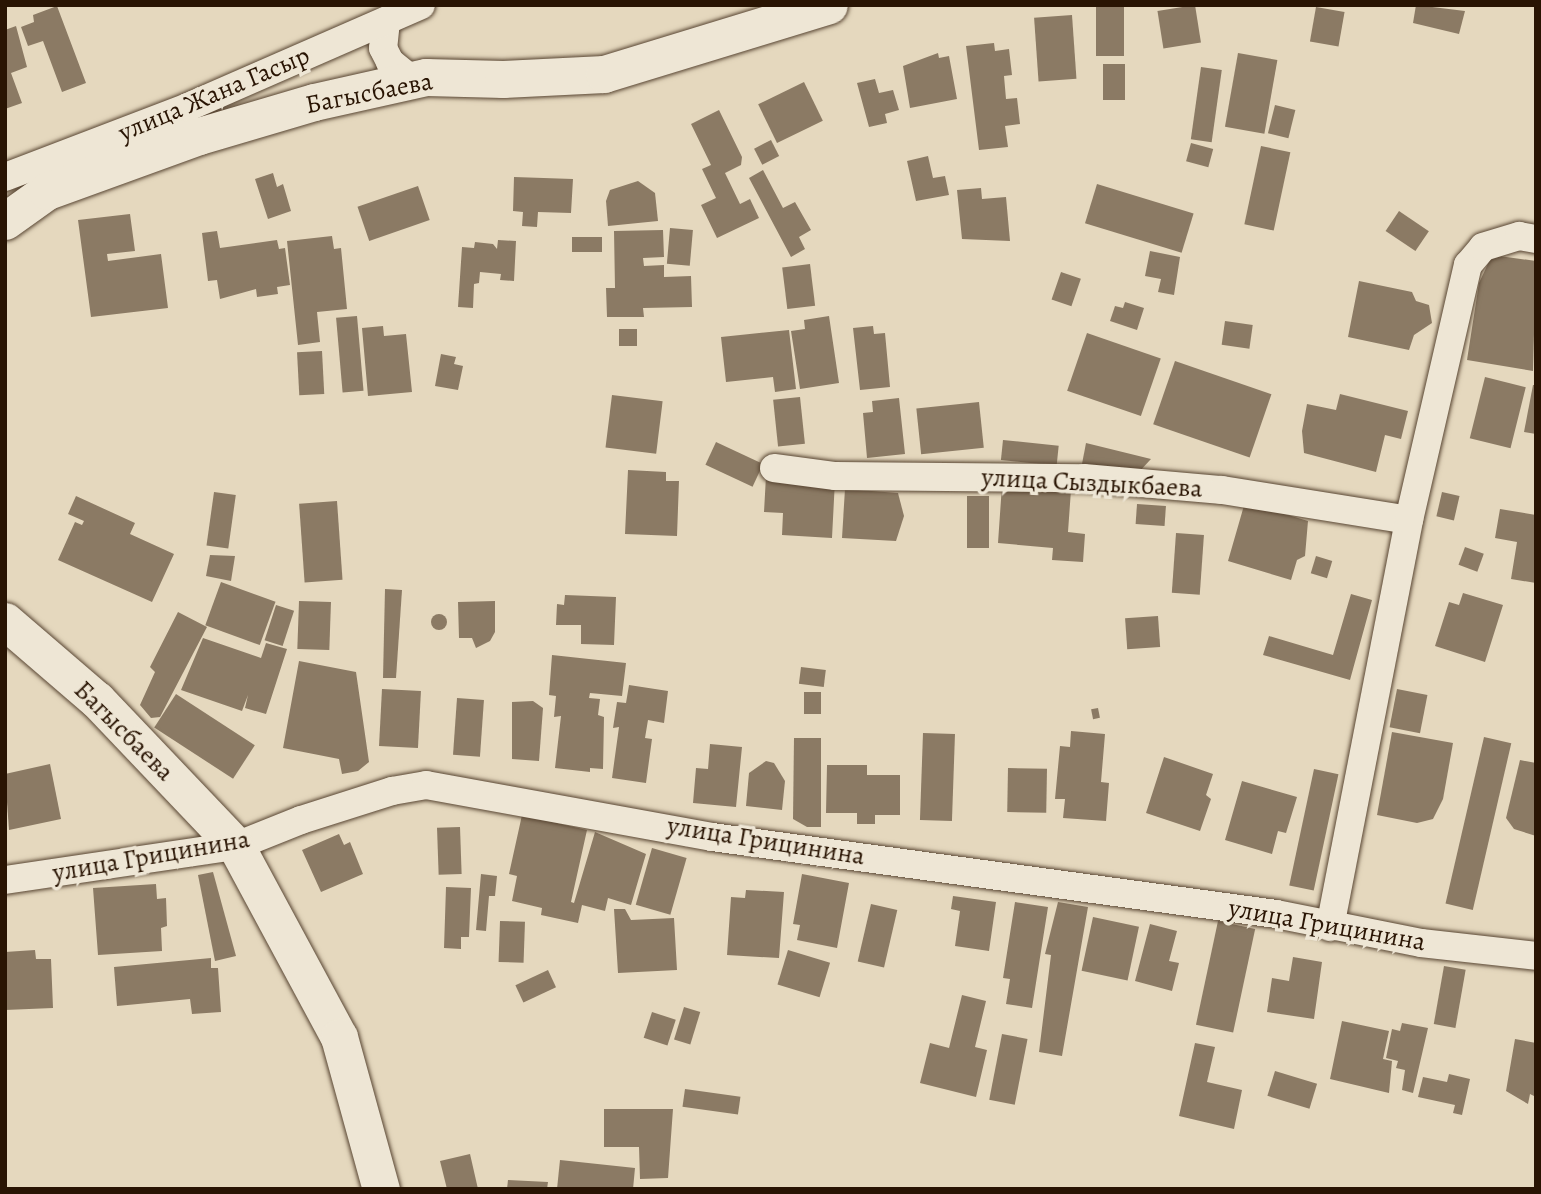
<!DOCTYPE html>
<html>
<head>
<meta charset="utf-8">
<style>
	body { margin:0 }
	#map { position:relative; width:1541px; height:1194px; overflow:hidden; background:#e5d8be; font-family:Alegreya,serif }
	div>[style] { position:absolute }
	.building>* { inset:0; background:#8b7a64; transform-origin:0 0 }
	.round { border-radius:50% }
	.roads { filter:drop-shadow(0 0 2px #584532) drop-shadow(0 0 2px #584532) }
	.minor>* { height:28px; margin:-14px; padding:0 14px; transform-origin:14px; border-radius:14px; background:#eee6d5 }
	.tertiary>* { height:37px; margin:-18.5px; padding:0 18.5px; transform-origin:18.5px; border-radius:18.5px; background:#eee6d5 }
	span { translate:-50% -50%; white-space:nowrap; text-align:center; line-height:1.15; -webkit-text-stroke:7px #eee6d5; paint-order:stroke }
	.street-label { font-size:26px; color:#291403 }
	.frame { position:absolute; inset:0; border:7px solid #291403; pointer-events:none }
</style>
</head>
<body>
<div id="map">
	<div class="building">
		<div style="left:1096px;top:5px;width:28px;height:51px"></div>
		<div style="left:1195px;top:5px;width:38px;height:38px;rotate:81deg"></div>
		<div style="clip-path:polygon(1416px 5px,1465px 11px,1459px 34px,1413px 23px)"></div>
		<div style="clip-path:polygon(57px 6px,86px 83px,62px 92px,43px 41px,28px 46px,21px 27px,34px 22px,33px 15px)"></div>
		<div style="left:1316px;top:7px;width:29px;height:35px;rotate:10deg"></div>
		<div style="left:1072px;top:15px;width:64px;height:38px;rotate:86deg"></div>
		<div style="clip-path:polygon(16px 26px,27px 67px,11px 73px,22px 103px,5px 109px,5px 30px)"></div>
		<div style="clip-path:polygon(994px 43px,995px 51px,1009px 49px,1012px 75px,1004px 76px,1006px 99px,1017px 98px,1020px 124px,1005px 126px,1008px 147px,979px 150px,966px 46px)"></div>
		<div style="clip-path:polygon(938px 53px,939px 58px,949px 56px,957px 99px,910px 108px,903px 66px)"></div>
		<div style="left:1238px;top:53px;width:40px;height:75px;rotate:10deg"></div>
		<div style="left:1103px;top:64px;width:22px;height:36px"></div>
		<div style="left:1201px;top:67px;width:21px;height:73px;rotate:8deg"></div>
		<div style="clip-path:polygon(875px 79px,879px 93px,893px 90px,899px 110px,885px 114px,887px 123px,869px 127px,857px 83px)"></div>
		<div style="left:804px;top:82px;width:43px;height:51px;rotate:64deg"></div>
		<div style="left:1275px;top:105px;width:21px;height:29px;rotate:14deg"></div>
		<div style="clip-path:polygon(719px 110px,742px 157px,741px 165px,725px 173px,740px 204px,750px 199px,759px 218px,717px 238px,701px 205px,716px 198px,702px 169px,711px 165px,691px 124px)"></div>
		<div style="left:771px;top:140px;width:18px;height:19px;rotate:63deg"></div>
		<div style="left:1191px;top:143px;width:23px;height:19px;rotate:15deg"></div>
		<div style="left:1261px;top:146px;width:30px;height:80px;rotate:12deg"></div>
		<div style="clip-path:polygon(928px 156px,933px 178px,945px 176px,949px 195px,916px 201px,907px 161px)"></div>
		<div style="clip-path:polygon(763px 170px,783px 208px,795px 202px,811px 230px,799px 237px,805px 249px,791px 257px,749px 178px)"></div>
		<div style="clip-path:polygon(273px 173px,277px 187px,283px 184px,291px 211px,268px 219px,255px 179px)"></div>
		<div style="clip-path:polygon(514px 177px,573px 179px,571px 213px,538px 212px,537px 227px,522px 226px,523px 212px,513px 211px)"></div>
		<div style="clip-path:polygon(638px 181px,655px 193px,658px 221px,608px 226px,606px 201px,610px 190px)"></div>
		<div style="left:1097px;top:184px;width:101px;height:41px;rotate:17deg"></div>
		<div style="left:418px;top:186px;width:36px;height:64px;rotate:71deg"></div>
		<div style="clip-path:polygon(981px 188px,982px 199px,1006px 197px,1010px 241px,962px 239px,957px 190px)"></div>
		<div style="left:1399px;top:211px;width:36px;height:24px;rotate:34deg"></div>
		<div style="clip-path:polygon(130px 214px,135px 251px,107px 254px,108px 261px,161px 254px,168px 308px,91px 317px,78px 220px)"></div>
		<div style="left:670px;top:228px;width:23px;height:36px;rotate:5deg"></div>
		<div style="clip-path:polygon(663px 230px,664px 257px,643px 258px,644px 266px,664px 265px,664px 277px,691px 276px,692px 307px,643px 308px,644px 317px,607px 317px,606px 288px,615px 288px,614px 231px)"></div>
		<div style="clip-path:polygon(217px 231px,220px 248px,277px 240px,279px 249px,285px 248px,290px 285px,277px 287px,278px 294px,257px 297px,256px 289px,220px 299px,217px 280px,208px 281px,202px 233px)"></div>
		<div style="clip-path:polygon(332px 236px,334px 249px,341px 248px,347px 309px,317px 312px,320px 342px,298px 345px,287px 241px)"></div>
		<div style="left:572px;top:237px;width:30px;height:15px"></div>
		<div style="clip-path:polygon(498px 240px,516px 241px,514px 281px,500px 280px,501px 274px,480px 272px,479px 283px,474px 284px,473px 308px,458px 307px,462px 247px,474px 248px,475px 242px,493px 244px,497px 249px)"></div>
		<div style="clip-path:polygon(1150px 251px,1180px 257px,1174px 295px,1158px 292px,1161px 279px,1145px 276px)"></div>
		<div style="clip-path:polygon(1492px 255px,1536px 261px,1533px 371px,1467px 360px,1479px 283px)"></div>
		<div style="left:810px;top:264px;width:42px;height:28px;rotate:83deg"></div>
		<div style="left:1061px;top:272px;width:21px;height:29px;rotate:19deg"></div>
		<div style="clip-path:polygon(1359px 281px,1412px 292px,1416px 301px,1429px 305px,1432px 323px,1414px 335px,1409px 350px,1348px 337px)"></div>
		<div style="clip-path:polygon(1125px 302px,1144px 308px,1137px 330px,1110px 321px,1115px 306px,1123px 308px)"></div>
		<div style="left:357px;top:316px;width:75px;height:21px;rotate:85deg"></div>
		<div style="clip-path:polygon(829px 316px,839px 383px,800px 389px,791px 331px,805px 329px,804px 320px)"></div>
		<div style="left:1225px;top:321px;width:28px;height:24px;rotate:8deg"></div>
		<div style="clip-path:polygon(383px 326px,384px 336px,406px 334px,412px 392px,368px 396px,362px 328px)"></div>
		<div style="clip-path:polygon(873px 326px,874px 334px,885px 333px,890px 387px,860px 390px,853px 328px)"></div>
		<div style="left:619px;top:329px;width:18px;height:17px"></div>
		<div style="clip-path:polygon(789px 330px,796px 389px,775px 392px,773px 377px,726px 382px,721px 337px)"></div>
		<div style="left:1087px;top:333px;width:78px;height:61px;rotate:19deg"></div>
		<div style="left:322px;top:351px;width:43px;height:25px;rotate:87deg"></div>
		<div style="clip-path:polygon(441px 354px,456px 357px,454px 364px,463px 366px,458px 390px,435px 386px)"></div>
		<div style="left:1175px;top:361px;width:102px;height:67px;rotate:19deg"></div>
		<div style="left:1485px;top:377px;width:42px;height:63px;rotate:14deg"></div>
		<div style="clip-path:polygon(1533px 385px,1536px 385px,1536px 434px,1524px 432px)"></div>
		<div style="clip-path:polygon(1340px 394px,1408px 411px,1401px 439px,1385px 435px,1376px 472px,1304px 453px,1302px 431px,1307px 404px,1336px 410px)"></div>
		<div style="left:612px;top:395px;width:51px;height:53px;rotate:7deg"></div>
		<div style="left:800px;top:397px;width:47px;height:27px;rotate:84deg"></div>
		<div style="clip-path:polygon(899px 398px,905px 454px,867px 458px,863px 413px,873px 412px,872px 401px)"></div>
		<div style="left:979px;top:402px;width:46px;height:63px;rotate:84deg"></div>
		<div style="left:1003px;top:440px;width:56px;height:20px;rotate:6deg"></div>
		<div style="left:716px;top:442px;width:52px;height:25px;rotate:25deg"></div>
		<div style="clip-path:polygon(1086px 443px,1151px 459px,1138px 473px,1129px 476px,1082px 464px)"></div>
		<div style="clip-path:polygon(628px 470px,666px 472px,666px 481px,679px 481px,677px 536px,625px 534px)"></div>
		<div style="clip-path:polygon(766px 476px,835px 480px,832px 538px,782px 535px,783px 513px,764px 512px)"></div>
		<div style="clip-path:polygon(1002px 485px,1071px 490px,1068px 532px,1085px 534px,1083px 562px,1052px 560px,1053px 548px,998px 543px)"></div>
		<div style="clip-path:polygon(845px 489px,898px 493px,904px 516px,896px 541px,842px 538px)"></div>
		<div style="left:214px;top:492px;width:22px;height:54px;rotate:8deg"></div>
		<div style="left:1442px;top:492px;width:18px;height:25px;rotate:13deg"></div>
		<div style="clip-path:polygon(76px 496px,135px 523px,130px 534px,174px 554px,152px 602px,58px 560px,75px 522px,82px 525px,84px 521px,68px 514px)"></div>
		<div style="left:967px;top:496px;width:22px;height:52px"></div>
		<div style="left:337px;top:501px;width:79px;height:38px;rotate:86deg"></div>
		<div style="clip-path:polygon(1245px 502px,1308px 521px,1305px 556px,1297px 560px,1291px 580px,1228px 561px)"></div>
		<div style="left:1137px;top:504px;width:29px;height:20px;rotate:4deg"></div>
		<div style="clip-path:polygon(1500px 509px,1536px 515px,1536px 583px,1511px 579px,1517px 542px,1495px 538px)"></div>
		<div style="left:1176px;top:533px;width:28px;height:60px;rotate:4deg"></div>
		<div style="left:1465px;top:547px;width:20px;height:19px;rotate:20deg"></div>
		<div style="clip-path:polygon(210px 555px,235px 556px,231px 581px,206px 576px)"></div>
		<div style="left:1316px;top:556px;width:17px;height:18px;rotate:17deg"></div>
		<div style="left:221px;top:582px;width:58px;height:46px;rotate:20deg"></div>
		<div style="clip-path:polygon(385px 589px,402px 590px,396px 678px,383px 678px)"></div>
		<div style="clip-path:polygon(1463px 593px,1503px 605px,1485px 662px,1435px 646px,1449px 602px,1459px 605px)"></div>
		<div style="clip-path:polygon(1351px 594px,1372px 600px,1350px 680px,1263px 655px,1269px 636px,1333px 655px)"></div>
		<div style="clip-path:polygon(565px 595px,616px 597px,614px 645px,581px 644px,581px 625px,556px 625px,557px 604px,564px 605px)"></div>
		<div style="left:299px;top:601px;width:32px;height:48px;rotate:2deg"></div>
		<div style="clip-path:polygon(495px 601px,495px 632px,490px 641px,476px 648px,472px 638px,459px 638px,458px 602px)"></div>
		<div style="left:276px;top:605px;width:19px;height:37px;rotate:18deg"></div>
		<div style="clip-path:polygon(178px 612px,207px 627px,160px 717px,151px 718px,140px 705px,155px 672px,150px 667px)"></div>
		<div class="round" style="left:431px;top:614px;width:16px;height:16px"></div>
		<div style="left:1158px;top:616px;width:31px;height:33px;rotate:86deg"></div>
		<div style="clip-path:polygon(203px 638px,261px 658px,266px 643px,287px 649px,266px 714px,245px 708px,248px 695px,242px 711px,181px 690px)"></div>
		<div style="clip-path:polygon(552px 655px,626px 663px,622px 696px,590px 693px,589px 698px,600px 699px,598px 715px,604px 717px,603px 769px,590px 768px,590px 772px,555px 768px,561px 716px,554px 717px,556px 696px,549px 695px)"></div>
		<div style="clip-path:polygon(299px 661px,356px 672px,369px 762px,358px 771px,342px 774px,339px 759px,283px 748px)"></div>
		<div style="left:801px;top:667px;width:25px;height:17px;rotate:7deg"></div>
		<div style="clip-path:polygon(629px 685px,668px 691px,664px 723px,648px 720px,645px 738px,652px 739px,646px 783px,612px 778px,619px 727px,613px 728px,617px 702px,626px 703px)"></div>
		<div style="left:382px;top:689px;width:39px;height:57px;rotate:3deg"></div>
		<div style="left:1397px;top:689px;width:31px;height:39px;rotate:11deg"></div>
		<div style="left:804px;top:692px;width:17px;height:22px"></div>
		<div style="left:176px;top:694px;width:94px;height:40px;rotate:33deg"></div>
		<div style="left:457px;top:698px;width:27px;height:57px;rotate:4deg"></div>
		<div style="clip-path:polygon(533px 701px,543px 708px,539px 761px,512px 759px,512px 702px)"></div>
		<div style="left:1098px;top:708px;width:10px;height:7px;rotate:79deg"></div>
		<div style="clip-path:polygon(1071px 731px,1105px 734px,1101px 782px,1109px 783px,1106px 821px,1063px 818px,1065px 799px,1055px 799px,1060px 746px,1070px 747px)"></div>
		<div style="clip-path:polygon(1392px 732px,1453px 743px,1443px 799px,1433px 819px,1417px 823px,1377px 815px)"></div>
		<div style="left:923px;top:733px;width:32px;height:87px;rotate:2deg"></div>
		<div style="left:1484px;top:737px;width:28px;height:171px;rotate:13deg"></div>
		<div style="clip-path:polygon(794px 738px,821px 738px,821px 827px,807px 827px,793px 819px)"></div>
		<div style="clip-path:polygon(710px 744px,742px 747px,736px 807px,693px 803px,696px 768px,708px 769px)"></div>
		<div style="clip-path:polygon(1164px 757px,1213px 774px,1206px 795px,1211px 799px,1200px 831px,1146px 813px)"></div>
		<div style="clip-path:polygon(1520px 760px,1536px 763px,1536px 836px,1514px 829px,1506px 818px)"></div>
		<div style="clip-path:polygon(766px 761px,774px 763px,785px 781px,782px 810px,746px 806px,749px 773px)"></div>
		<div style="clip-path:polygon(50px 764px,61px 819px,9px 830px,5px 774px)"></div>
		<div style="clip-path:polygon(827px 765px,867px 765px,867px 775px,900px 775px,900px 815px,875px 815px,875px 824px,857px 824px,857px 813px,826px 813px)"></div>
		<div style="left:1008px;top:768px;width:39px;height:44px;rotate:1deg"></div>
		<div style="left:1314px;top:769px;width:25px;height:119px;rotate:12deg"></div>
		<div style="clip-path:polygon(1242px 781px,1297px 797px,1286px 833px,1278px 831px,1272px 854px,1225px 840px)"></div>
		<div style="clip-path:polygon(522px 815px,587px 830px,571px 902px,574px 903px,595px 832px,646px 854px,631px 905px,608px 898px,605px 911px,582px 905px,578px 923px,541px 915px,542px 908px,512px 901px,517px 876px,509px 874px)"></div>
		<div style="left:460px;top:827px;width:47px;height:23px;rotate:88deg"></div>
		<div style="clip-path:polygon(339px 834px,344px 845px,350px 842px,363px 874px,321px 892px,302px 850px)"></div>
		<div style="left:652px;top:848px;width:36px;height:59px;rotate:16deg"></div>
		<div style="clip-path:polygon(213px 872px,236px 956px,215px 961px,198px 875px)"></div>
		<div style="clip-path:polygon(481px 874px,497px 876px,495px 896px,489px 896px,486px 931px,476px 930px)"></div>
		<div style="clip-path:polygon(802px 874px,849px 883px,837px 948px,797px 940px,800px 925px,793px 924px)"></div>
		<div style="clip-path:polygon(156px 884px,157px 899px,166px 898px,167px 926px,161px 928px,162px 951px,98px 955px,93px 888px)"></div>
		<div style="clip-path:polygon(446px 887px,471px 888px,469px 937px,461px 937px,461px 949px,444px 948px)"></div>
		<div style="clip-path:polygon(746px 890px,784px 892px,779px 958px,727px 955px,731px 897px,745px 898px)"></div>
		<div style="clip-path:polygon(953px 896px,996px 902px,989px 951px,955px 946px,960px 911px,951px 909px)"></div>
		<div style="clip-path:polygon(1015px 902px,1048px 907px,1032px 1008px,1006px 1004px,1010px 979px,1003px 978px)"></div>
		<div style="clip-path:polygon(1058px 902px,1088px 907px,1062px 1056px,1039px 1052px,1051px 955px,1045px 954px)"></div>
		<div style="left:871px;top:904px;width:27px;height:59px;rotate:13deg"></div>
		<div style="clip-path:polygon(614px 909px,625px 909px,631px 920px,674px 918px,677px 970px,618px 973px)"></div>
		<div style="left:1093px;top:917px;width:47px;height:55px;rotate:12deg"></div>
		<div style="left:500px;top:921px;width:25px;height:41px;rotate:2deg"></div>
		<div style="left:1218px;top:921px;width:38px;height:106px;rotate:12deg"></div>
		<div style="clip-path:polygon(1150px 924px,1177px 931px,1169px 961px,1179px 963px,1172px 991px,1135px 981px)"></div>
		<div style="clip-path:polygon(35px 950px,36px 959px,51px 959px,53px 1008px,5px 1010px,5px 952px)"></div>
		<div style="left:788px;top:950px;width:44px;height:36px;rotate:17deg"></div>
		<div style="clip-path:polygon(1293px 957px,1322px 962px,1314px 1019px,1267px 1012px,1272px 978px,1289px 981px)"></div>
		<div style="clip-path:polygon(211px 958px,211px 968px,218px 968px,221px 1012px,192px 1014px,190px 999px,117px 1006px,114px 967px)"></div>
		<div style="left:1444px;top:966px;width:22px;height:59px;rotate:10deg"></div>
		<div style="left:548px;top:970px;width:19px;height:36px;rotate:65deg"></div>
		<div style="clip-path:polygon(962px 995px,986px 1001px,975px 1047px,987px 1050px,976px 1097px,920px 1083px,930px 1043px,949px 1048px)"></div>
		<div style="left:684px;top:1007px;width:17px;height:34px;rotate:17deg"></div>
		<div style="left:652px;top:1012px;width:25px;height:27px;rotate:18deg"></div>
		<div style="clip-path:polygon(1342px 1021px,1389px 1031px,1383px 1059px,1392px 1061px,1389px 1093px,1330px 1079px)"></div>
		<div style="clip-path:polygon(1402px 1023px,1428px 1028px,1413px 1093px,1402px 1090px,1405px 1070px,1396px 1068px,1398px 1061px,1386px 1058px,1392px 1029px,1400px 1031px)"></div>
		<div style="left:1002px;top:1034px;width:26px;height:67px;rotate:11deg"></div>
		<div style="clip-path:polygon(1515px 1039px,1536px 1043px,1536px 1097px,1530px 1094px,1528px 1104px,1506px 1091px)"></div>
		<div style="clip-path:polygon(1195px 1043px,1215px 1047px,1207px 1082px,1242px 1090px,1234px 1129px,1179px 1116px)"></div>
		<div style="left:1275px;top:1071px;width:44px;height:26px;rotate:17deg"></div>
		<div style="clip-path:polygon(1449px 1074px,1470px 1079px,1462px 1115px,1453px 1113px,1455px 1105px,1418px 1097px,1423px 1077px,1447px 1082px)"></div>
		<div style="left:685px;top:1089px;width:56px;height:18px;rotate:8deg"></div>
		<div style="clip-path:polygon(604px 1109px,673px 1109px,668px 1178px,640px 1179px,639px 1147px,604px 1147px)"></div>
		<div style="clip-path:polygon(470px 1154px,478px 1189px,447px 1189px,440px 1161px)"></div>
		<div style="clip-path:polygon(560px 1160px,635px 1168px,633px 1189px,557px 1189px)"></div>
		<div style="clip-path:polygon(508px 1180px,548px 1182px,547px 1189px,507px 1189px)"></div>
	</div>
	<div class="roads">
		<div class="minor">
			<div style="left:386px;top:21px;width:27px;rotate:96deg"></div>
			<div style="left:383px;top:48px;width:16px;rotate:63deg"></div>
			<div style="left:390px;top:62px;width:28px;rotate:39deg"></div>
			<div style="left:5px;top:177px;width:196px;rotate:-20.9deg"></div>
			<div style="left:188px;top:107px;width:254px;rotate:-23.6deg"></div>
			<div style="left:774px;top:468px;width:62px;rotate:7.5deg"></div>
			<div style="left:835px;top:476px;width:249px;rotate:0.5deg"></div>
			<div style="left:1084px;top:478px;width:139px;rotate:5deg"></div>
			<div style="left:1222px;top:490px;width:189px;rotate:9.1deg"></div>
			<div style="left:5px;top:880px;width:233px;rotate:-8.4deg"></div>
			<div style="left:236px;top:846px;width:70px;rotate:-21.8deg"></div>
			<div style="left:301px;top:820px;width:96px;rotate:-17.7deg"></div>
			<div style="left:392px;top:791px;width:35px;rotate:-10deg"></div>
			<div style="left:426px;top:785px;width:291px;rotate:10.3deg"></div>
			<div style="left:712px;top:837px;width:569px;rotate:7.77deg"></div>
			<div style="left:1276px;top:914px;width:148px;rotate:11.3deg"></div>
			<div style="left:1421px;top:943px;width:116px;rotate:6.4deg"></div>
			<div style="left:1330px;top:927px;width:415px;rotate:-79deg"></div>
			<div style="left:1409px;top:520px;width:262px;rotate:-77deg"></div>
			<div style="left:1468px;top:265px;width:23px;rotate:-50deg"></div>
			<div style="left:1483px;top:247px;width:38px;rotate:-17deg"></div>
			<div style="left:1519px;top:236px;width:17px;rotate:10deg"></div>
		</div>
		<div class="tertiary">
			<div style="left:5px;top:221px;width:52px;rotate:-35.5deg"></div>
			<div style="left:47px;top:191px;width:162px;rotate:-19.9deg"></div>
			<div style="left:199px;top:136px;width:120px;rotate:-16.5deg"></div>
			<div style="left:314px;top:102px;width:115px;rotate:-12.6deg"></div>
			<div style="left:426px;top:77px;width:77px;rotate:1.5deg"></div>
			<div style="left:503px;top:79px;width:101px;rotate:-2.8deg"></div>
			<div style="left:604px;top:74px;width:235px;rotate:-17deg"></div>
			<div style="left:5px;top:621px;width:121px;rotate:40.7deg"></div>
			<div style="left:97px;top:700px;width:202px;rotate:46.4deg"></div>
			<div style="left:236px;top:846px;width:217px;rotate:61.7deg"></div>
			<div style="left:339px;top:1037px;width:158px;rotate:74.6deg"></div>
		</div>
	</div>
	<div class="street-label">
		<span style="left:369px;top:93px;rotate:-11deg">Багысбаева</span>
		<span style="left:214px;top:94px;rotate:-23deg">улица Жана Гасыр</span>
		<span style="left:1092px;top:483px;rotate:3deg">улица Сыздыкбаева</span>
		<span style="left:124px;top:731px;rotate:45deg">Багысбаева</span>
		<span style="left:766px;top:841px;rotate:9deg">улица Грицинина</span>
		<span style="left:151px;top:856px;rotate:-10deg">улица Грицинина</span>
		<span style="left:1327px;top:925px;rotate:10deg">улица Грицинина</span>
	</div>
	<div class="frame"></div>
</div>
</body>
</html>
